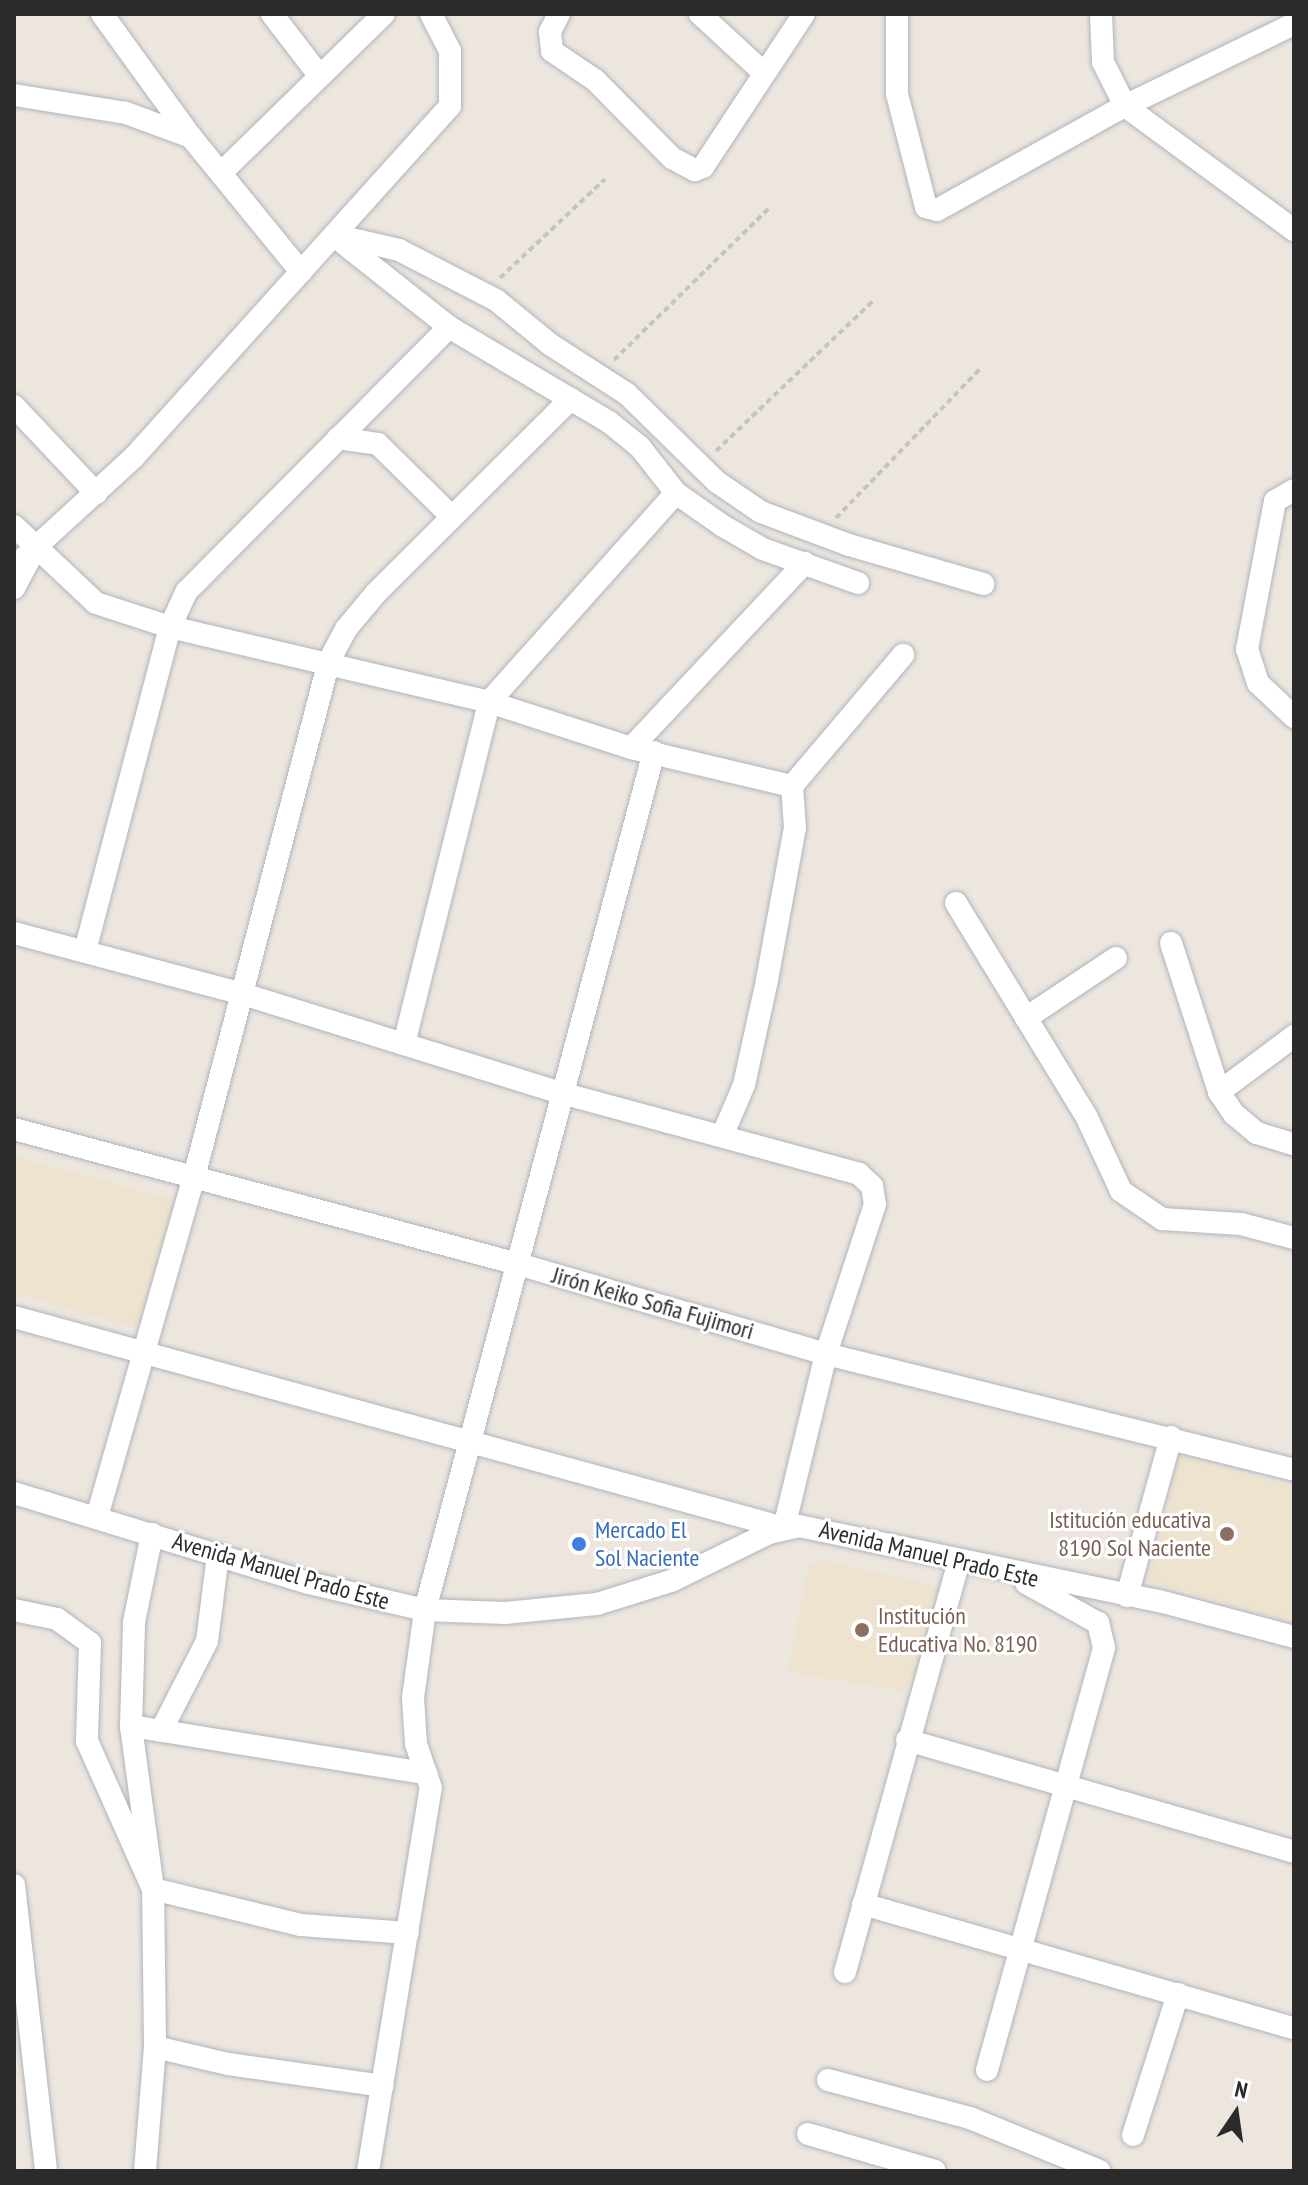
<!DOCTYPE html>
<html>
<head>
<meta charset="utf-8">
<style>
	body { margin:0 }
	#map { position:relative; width:1308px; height:2185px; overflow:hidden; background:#ece6de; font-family:"PT Sans Narrow",sans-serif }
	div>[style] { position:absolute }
	.education>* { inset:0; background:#ede3ce }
	.path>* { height:4px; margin-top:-2px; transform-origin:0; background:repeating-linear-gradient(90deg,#c4c4c4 0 6px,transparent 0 10px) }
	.roads { filter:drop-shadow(0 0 2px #b1b4be) drop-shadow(0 0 2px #b1b4be) }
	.minor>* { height:22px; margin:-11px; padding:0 11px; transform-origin:11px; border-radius:11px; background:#fff }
	.dots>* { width:22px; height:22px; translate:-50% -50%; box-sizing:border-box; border:4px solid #fff; border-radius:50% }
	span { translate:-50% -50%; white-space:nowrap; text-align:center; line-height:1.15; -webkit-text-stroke:6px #fff; paint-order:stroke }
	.street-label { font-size:24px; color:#2b2b2b }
	.education-label { font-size:24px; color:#785e54 }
	.right { translate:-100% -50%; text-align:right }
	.left { translate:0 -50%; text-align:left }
	.shop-label { font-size:24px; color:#366cbe }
	.frame { position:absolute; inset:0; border:16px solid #2b2b2b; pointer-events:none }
	.north { position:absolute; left:1196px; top:2073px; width:80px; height:80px; -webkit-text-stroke:6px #fff; paint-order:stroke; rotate:13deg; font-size:22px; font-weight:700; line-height:32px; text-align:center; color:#2b2b2b }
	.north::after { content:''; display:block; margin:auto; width:28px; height:36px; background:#2b2b2b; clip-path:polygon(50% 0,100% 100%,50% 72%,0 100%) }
</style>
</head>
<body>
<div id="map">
	<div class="education">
		<div style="clip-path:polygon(14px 1156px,174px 1200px,178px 1209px,145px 1322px,135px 1327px,14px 1293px)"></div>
		<div style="clip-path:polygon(1180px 1456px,1294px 1487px,1294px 1623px,1148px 1581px)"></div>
		<div style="clip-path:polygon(822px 1560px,940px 1587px,913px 1679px,902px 1691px,788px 1672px,808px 1568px)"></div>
	</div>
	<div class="path">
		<div style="left:500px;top:278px;width:144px;rotate:-43.3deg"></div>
		<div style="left:614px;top:360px;width:220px;rotate:-44.4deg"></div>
		<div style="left:716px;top:451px;width:217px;rotate:-43.7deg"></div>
		<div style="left:836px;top:518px;width:210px;rotate:-46deg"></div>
	</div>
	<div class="roads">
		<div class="minor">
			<div style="left:102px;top:14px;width:152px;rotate:54.1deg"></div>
			<div style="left:191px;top:137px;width:174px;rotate:50.8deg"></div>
			<div style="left:272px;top:14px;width:76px;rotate:52.5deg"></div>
			<div style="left:559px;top:14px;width:20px;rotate:117deg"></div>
			<div style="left:550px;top:32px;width:19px;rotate:84deg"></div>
			<div style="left:552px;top:51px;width:52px;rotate:34deg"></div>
			<div style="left:595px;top:80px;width:110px;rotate:45.4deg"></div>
			<div style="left:672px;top:158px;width:26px;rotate:28deg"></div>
			<div style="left:695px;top:170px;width:9px;rotate:-21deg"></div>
			<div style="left:703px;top:167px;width:183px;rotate:-56.6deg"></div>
			<div style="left:700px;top:14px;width:87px;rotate:42.7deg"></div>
			<div style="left:897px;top:14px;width:80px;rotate:90deg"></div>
			<div style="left:897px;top:94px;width:117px;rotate:75.6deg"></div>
			<div style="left:926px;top:207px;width:11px;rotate:15deg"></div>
			<div style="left:937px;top:210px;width:215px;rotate:-29deg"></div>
			<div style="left:1125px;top:106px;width:188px;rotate:-25.9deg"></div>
			<div style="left:1101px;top:14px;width:48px;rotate:87.6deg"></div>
			<div style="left:1103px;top:62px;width:49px;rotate:63.4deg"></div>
			<div style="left:1125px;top:106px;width:210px;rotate:36.3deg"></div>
			<div style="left:14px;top:95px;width:113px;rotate:9.1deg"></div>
			<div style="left:126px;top:113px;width:69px;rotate:20.3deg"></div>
			<div style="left:222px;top:172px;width:226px;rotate:-44.3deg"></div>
			<div style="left:334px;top:235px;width:67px;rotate:13deg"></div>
			<div style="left:399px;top:250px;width:109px;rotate:27.3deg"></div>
			<div style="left:496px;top:300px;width:71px;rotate:39.3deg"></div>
			<div style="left:551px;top:345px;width:90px;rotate:32.8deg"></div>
			<div style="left:627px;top:394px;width:126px;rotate:44.4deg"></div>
			<div style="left:717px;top:482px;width:53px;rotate:34.3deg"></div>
			<div style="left:761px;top:512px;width:94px;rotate:20.6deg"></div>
			<div style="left:849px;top:545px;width:140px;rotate:16.2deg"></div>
			<div style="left:338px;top:239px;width:142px;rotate:38.4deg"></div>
			<div style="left:449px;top:327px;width:186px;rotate:30.7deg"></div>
			<div style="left:609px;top:422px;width:40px;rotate:39deg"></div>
			<div style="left:640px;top:447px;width:58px;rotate:52deg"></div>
			<div style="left:676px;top:493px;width:57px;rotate:35.1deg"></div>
			<div style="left:723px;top:526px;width:46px;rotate:29.9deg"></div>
			<div style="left:763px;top:549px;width:101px;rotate:19.7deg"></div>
			<div style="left:14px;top:406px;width:120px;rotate:46.7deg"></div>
			<div style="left:338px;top:438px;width:40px;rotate:8.5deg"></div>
			<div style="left:378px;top:444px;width:104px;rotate:44.6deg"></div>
			<div style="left:1294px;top:490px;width:22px;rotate:150deg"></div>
			<div style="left:1275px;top:501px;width:151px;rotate:100.7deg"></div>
			<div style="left:1247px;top:649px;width:36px;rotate:72deg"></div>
			<div style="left:1258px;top:683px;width:50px;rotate:43.4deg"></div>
			<div style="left:14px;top:526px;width:112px;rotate:43.2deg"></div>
			<div style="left:96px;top:603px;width:78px;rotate:18deg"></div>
			<div style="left:170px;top:627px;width:328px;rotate:13.2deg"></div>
			<div style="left:489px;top:702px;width:149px;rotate:17.9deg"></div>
			<div style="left:631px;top:748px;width:165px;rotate:13.3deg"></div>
			<div style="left:14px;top:567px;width:163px;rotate:-42.5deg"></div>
			<div style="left:134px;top:457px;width:472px;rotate:-48deg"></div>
			<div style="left:450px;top:106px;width:55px;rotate:-90deg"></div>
			<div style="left:450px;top:51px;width:42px;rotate:-117.2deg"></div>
			<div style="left:14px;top:588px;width:36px;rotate:-62deg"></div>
			<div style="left:631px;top:748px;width:254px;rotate:-46.8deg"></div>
			<div style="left:956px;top:903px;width:252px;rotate:58.6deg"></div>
			<div style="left:1087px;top:1118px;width:81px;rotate:65deg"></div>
			<div style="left:1121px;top:1191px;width:50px;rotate:34.3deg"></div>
			<div style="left:1162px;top:1219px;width:79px;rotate:3.6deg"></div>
			<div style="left:1241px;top:1224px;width:55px;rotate:14.8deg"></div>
			<div style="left:14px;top:933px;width:237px;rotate:14.9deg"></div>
			<div style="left:243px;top:994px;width:337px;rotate:17.3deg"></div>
			<div style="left:565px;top:1094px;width:305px;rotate:15.2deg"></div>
			<div style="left:859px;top:1174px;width:18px;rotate:43deg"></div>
			<div style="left:872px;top:1186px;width:18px;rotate:81deg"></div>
			<div style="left:875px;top:1204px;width:158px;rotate:108.1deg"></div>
			<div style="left:826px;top:1354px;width:179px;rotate:103.6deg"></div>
			<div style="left:784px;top:1528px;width:798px;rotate:-164.68deg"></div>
			<div style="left:1171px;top:943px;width:157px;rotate:72.1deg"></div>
			<div style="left:1219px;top:1092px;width:27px;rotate:56deg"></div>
			<div style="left:1234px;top:1114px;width:30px;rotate:40deg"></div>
			<div style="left:1257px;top:1133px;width:39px;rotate:17deg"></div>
			<div style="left:85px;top:951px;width:335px;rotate:-75.3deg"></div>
			<div style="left:170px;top:627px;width:40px;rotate:-65deg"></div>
			<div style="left:187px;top:591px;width:372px;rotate:-45.2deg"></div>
			<div style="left:1026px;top:1018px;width:108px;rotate:-33.7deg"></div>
			<div style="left:404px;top:1044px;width:352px;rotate:-76deg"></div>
			<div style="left:489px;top:702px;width:280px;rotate:-48.2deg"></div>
			<div style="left:1219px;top:1092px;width:94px;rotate:-36.7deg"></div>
			<div style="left:14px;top:1129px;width:522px;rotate:15deg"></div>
			<div style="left:518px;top:1264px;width:321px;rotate:16.3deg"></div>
			<div style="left:826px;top:1354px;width:482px;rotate:13.9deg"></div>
			<div style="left:723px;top:1134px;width:53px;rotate:-66.8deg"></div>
			<div style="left:744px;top:1085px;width:107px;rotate:-77.6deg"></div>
			<div style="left:767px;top:980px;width:155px;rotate:-79.6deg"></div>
			<div style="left:795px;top:828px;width:42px;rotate:-94.1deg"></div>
			<div style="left:792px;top:786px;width:172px;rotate:-49.7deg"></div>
			<div style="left:14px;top:1493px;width:308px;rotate:17deg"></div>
			<div style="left:309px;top:1583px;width:119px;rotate:13.1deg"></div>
			<div style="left:425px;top:1610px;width:80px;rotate:2.1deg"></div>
			<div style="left:505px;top:1613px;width:92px;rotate:-5.6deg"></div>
			<div style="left:597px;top:1604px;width:77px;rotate:-17.3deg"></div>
			<div style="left:671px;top:1581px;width:109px;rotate:-26.1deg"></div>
			<div style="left:769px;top:1533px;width:31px;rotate:-13deg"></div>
			<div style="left:799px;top:1526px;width:368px;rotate:11.8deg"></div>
			<div style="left:1159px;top:1601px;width:140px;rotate:14.9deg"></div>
			<div style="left:97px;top:1517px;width:354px;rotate:-74.1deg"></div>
			<div style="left:194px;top:1177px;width:533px;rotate:-75.34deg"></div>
			<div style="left:329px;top:661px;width:36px;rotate:-62deg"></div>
			<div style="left:346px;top:629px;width:47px;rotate:-50.2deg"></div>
			<div style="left:376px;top:593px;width:275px;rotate:-44.9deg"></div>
			<div style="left:1127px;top:1596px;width:165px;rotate:-74.5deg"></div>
			<div style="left:14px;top:1610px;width:44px;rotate:11.8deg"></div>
			<div style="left:57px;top:1619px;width:41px;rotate:36deg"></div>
			<div style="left:90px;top:1643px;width:98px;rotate:91.8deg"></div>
			<div style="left:87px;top:1741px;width:162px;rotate:66deg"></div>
			<div style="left:153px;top:1889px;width:152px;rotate:13.7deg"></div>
			<div style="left:301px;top:1925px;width:107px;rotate:4.3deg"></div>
			<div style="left:131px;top:1726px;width:299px;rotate:9.1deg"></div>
			<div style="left:161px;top:1731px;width:101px;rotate:-62.9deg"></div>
			<div style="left:207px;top:1641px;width:87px;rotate:-82.7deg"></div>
			<div style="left:907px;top:1740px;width:403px;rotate:16.1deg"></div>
			<div style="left:14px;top:1885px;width:288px;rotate:83.6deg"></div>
			<div style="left:863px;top:1904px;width:448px;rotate:16.1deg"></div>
			<div style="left:845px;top:1972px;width:427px;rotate:-74.5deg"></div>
			<div style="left:155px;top:2047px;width:75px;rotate:13.1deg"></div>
			<div style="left:228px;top:2064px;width:156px;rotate:8.1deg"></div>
			<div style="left:987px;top:2070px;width:438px;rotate:-74.5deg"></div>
			<div style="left:1104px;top:1648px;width:26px;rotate:-103deg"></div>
			<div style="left:1098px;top:1623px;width:82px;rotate:-150.9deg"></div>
			<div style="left:828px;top:2080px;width:147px;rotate:15deg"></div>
			<div style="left:970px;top:2118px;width:140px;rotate:22.2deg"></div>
			<div style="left:808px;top:2134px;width:132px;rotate:16.2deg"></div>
			<div style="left:1133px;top:2135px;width:148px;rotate:-72.3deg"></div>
			<div style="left:145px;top:2171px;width:124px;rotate:-85.4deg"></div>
			<div style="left:155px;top:2047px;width:158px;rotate:-90.7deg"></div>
			<div style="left:153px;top:1889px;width:164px;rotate:-97.7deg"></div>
			<div style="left:131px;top:1726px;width:104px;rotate:-88.3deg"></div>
			<div style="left:134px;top:1622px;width:90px;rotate:-78.4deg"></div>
			<div style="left:368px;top:2171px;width:388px;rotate:-80.7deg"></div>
			<div style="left:431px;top:1788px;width:46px;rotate:-108.8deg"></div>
			<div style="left:416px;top:1744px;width:46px;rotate:-93.7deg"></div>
			<div style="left:413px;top:1698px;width:89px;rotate:-82.2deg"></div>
			<div style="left:425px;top:1610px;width:888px;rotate:-75.06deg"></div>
		</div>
	</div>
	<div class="dots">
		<div style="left:1227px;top:1534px;background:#8d6e63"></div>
		<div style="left:579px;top:1544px;background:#3f7fe0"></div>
		<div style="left:862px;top:1630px;background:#8d6e63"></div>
	</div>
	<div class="street-label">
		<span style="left:653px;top:1303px;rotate:16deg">Jirón Keiko Sofia Fujimori</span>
		<span style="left:929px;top:1554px;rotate:13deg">Avenida Manuel Prado Este</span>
		<span style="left:281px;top:1571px;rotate:16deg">Avenida Manuel Prado Este</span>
	</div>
	<div class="education-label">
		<span class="right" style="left:1211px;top:1534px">Istitución educativa<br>8190 Sol Naciente</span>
		<span class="left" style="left:878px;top:1630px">Institución<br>Educativa No. 8190</span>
	</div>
	<div class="shop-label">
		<span class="left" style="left:595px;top:1544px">Mercado El<br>Sol Naciente</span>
	</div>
	<div class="frame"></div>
	<div class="north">N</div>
</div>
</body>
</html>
